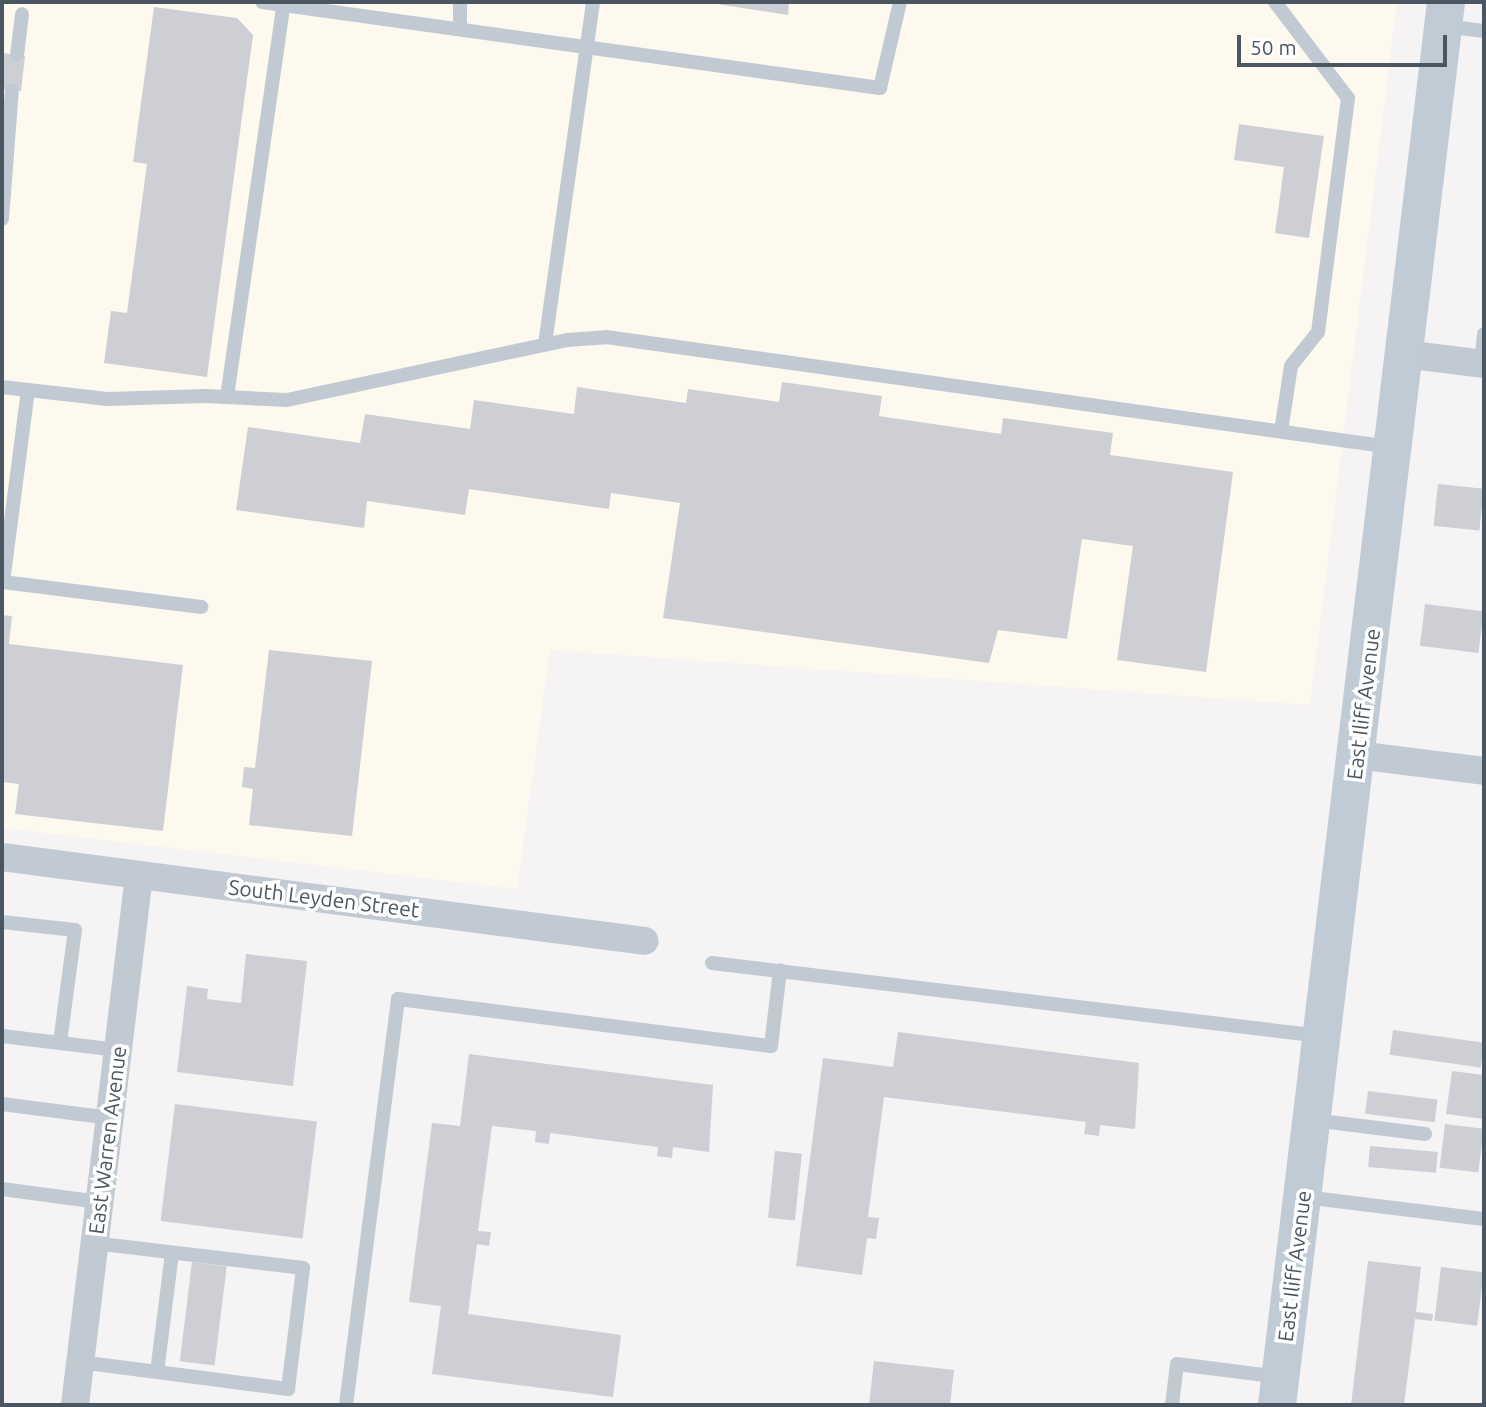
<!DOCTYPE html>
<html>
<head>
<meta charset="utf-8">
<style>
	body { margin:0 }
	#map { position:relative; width:1486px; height:1407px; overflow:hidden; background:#f5f3f3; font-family:Ubuntu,sans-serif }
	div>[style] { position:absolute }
	.commercial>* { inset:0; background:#fdf9ef }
	.building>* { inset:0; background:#cdcfd5; transform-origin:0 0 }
	.lane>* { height:14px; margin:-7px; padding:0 7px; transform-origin:7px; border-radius:7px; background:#c1cad2 }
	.street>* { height:28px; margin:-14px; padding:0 14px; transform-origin:14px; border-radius:14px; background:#c1cad2 }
	.secondary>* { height:38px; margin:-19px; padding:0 19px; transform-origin:19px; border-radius:19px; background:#c1cbd6 }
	span { translate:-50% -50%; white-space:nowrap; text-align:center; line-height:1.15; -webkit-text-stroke:7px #fff; paint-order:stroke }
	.street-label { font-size:21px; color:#4a5661 }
	.frame { position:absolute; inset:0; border:4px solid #4a5661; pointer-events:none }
	.scale { position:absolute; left:1237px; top:35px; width:210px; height:32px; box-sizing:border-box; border:4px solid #4a5661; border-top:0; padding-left:9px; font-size:21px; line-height:24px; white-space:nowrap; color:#4a5661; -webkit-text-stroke:5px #fff; paint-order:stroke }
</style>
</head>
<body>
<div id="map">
	<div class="commercial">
		<div style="clip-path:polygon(2px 2px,1397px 2px,1310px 705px,550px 650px,517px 889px,2px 828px)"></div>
	</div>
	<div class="building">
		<div style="clip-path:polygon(704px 2px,789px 2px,788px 15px)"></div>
		<div style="clip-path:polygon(154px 7px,237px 18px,253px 35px,207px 377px,104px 363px,111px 311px,127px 313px,147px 164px,133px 162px)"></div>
		<div style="clip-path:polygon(2px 53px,25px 56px,21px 91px,2px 89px)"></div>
		<div style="clip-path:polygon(1239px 124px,1324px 136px,1309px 238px,1275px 233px,1284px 167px,1234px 160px)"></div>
		<div style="clip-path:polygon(782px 382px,882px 396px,879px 416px,1001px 434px,1003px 418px,1113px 433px,1110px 455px,1233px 472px,1206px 672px,1117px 660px,1133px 546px,1082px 539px,1067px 639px,998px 630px,989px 663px,663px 618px,680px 503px,611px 493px,609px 509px,469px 489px,465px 515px,367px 501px,364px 528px,236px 510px,248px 427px,360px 443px,365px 414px,470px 429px,474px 400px,574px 414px,577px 387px,686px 403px,688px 389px,779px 402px)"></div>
		<div style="left:1438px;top:484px;width:46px;height:42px;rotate:6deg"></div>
		<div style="left:1425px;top:604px;width:59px;height:42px;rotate:7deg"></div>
		<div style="clip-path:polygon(2px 615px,12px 616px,9px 644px,183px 665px,163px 831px,15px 814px,19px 784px,2px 782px)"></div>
		<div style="clip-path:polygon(269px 650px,372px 661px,352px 836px,249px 825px,253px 789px,242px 787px,244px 767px,255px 768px)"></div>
		<div style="clip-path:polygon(246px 954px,307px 961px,293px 1086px,177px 1072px,187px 986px,208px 989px,207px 999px,241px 1003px)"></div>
		<div style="left:1393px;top:1030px;width:92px;height:25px;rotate:8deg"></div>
		<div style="clip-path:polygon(898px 1032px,1139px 1063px,1135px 1129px,1100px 1125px,1099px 1136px,1084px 1134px,1086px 1122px,884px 1097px,868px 1217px,879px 1218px,876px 1239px,867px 1238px,862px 1275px,796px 1266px,823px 1058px,893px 1067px)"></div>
		<div style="clip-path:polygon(469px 1054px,713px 1085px,709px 1152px,673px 1147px,672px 1158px,657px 1156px,658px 1147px,550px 1133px,549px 1144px,535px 1142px,536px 1131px,492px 1126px,478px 1231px,491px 1232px,489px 1246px,477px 1244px,468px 1314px,621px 1335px,613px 1397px,432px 1374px,441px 1306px,409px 1302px,432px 1123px,460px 1126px)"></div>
		<div style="clip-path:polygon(1452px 1071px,1484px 1075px,1484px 1119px,1446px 1114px)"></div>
		<div style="left:1368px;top:1091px;width:70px;height:23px;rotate:7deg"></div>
		<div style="left:175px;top:1104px;width:143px;height:118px;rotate:7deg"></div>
		<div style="left:1445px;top:1124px;width:39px;height:44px;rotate:7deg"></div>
		<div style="left:1370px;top:1146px;width:68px;height:21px;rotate:5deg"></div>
		<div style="left:775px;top:1151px;width:27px;height:67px;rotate:6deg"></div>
		<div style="clip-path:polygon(1368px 1261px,1421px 1267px,1416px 1312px,1433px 1314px,1432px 1321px,1415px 1319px,1404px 1405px,1351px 1405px)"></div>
		<div style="left:192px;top:1262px;width:35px;height:100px;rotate:7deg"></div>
		<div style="left:1441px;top:1267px;width:43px;height:54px;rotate:7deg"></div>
		<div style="clip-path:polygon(874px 1361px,954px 1370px,950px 1405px,869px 1405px)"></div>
	</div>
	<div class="lane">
		<div style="left:262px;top:2px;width:624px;rotate:7.92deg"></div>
		<div style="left:880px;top:88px;width:88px;rotate:-76.9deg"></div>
		<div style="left:1275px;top:2px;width:121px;rotate:52.8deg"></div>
		<div style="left:1348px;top:98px;width:236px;rotate:97.3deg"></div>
		<div style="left:1318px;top:332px;width:43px;rotate:128.5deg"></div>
		<div style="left:1291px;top:366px;width:66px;rotate:98.7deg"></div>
		<div style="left:1444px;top:26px;width:40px;rotate:7.1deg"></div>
		<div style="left:460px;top:29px;width:27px;rotate:-90deg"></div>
		<div style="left:17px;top:55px;width:41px;rotate:-83deg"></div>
		<div style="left:2px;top:219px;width:129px;rotate:-85.6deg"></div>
		<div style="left:545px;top:344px;width:345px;rotate:-82deg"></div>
		<div style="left:1481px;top:363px;width:29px;rotate:-84deg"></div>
		<div style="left:2px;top:387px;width:106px;rotate:6.5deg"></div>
		<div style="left:107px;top:399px;width:98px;rotate:-1.8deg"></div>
		<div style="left:205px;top:396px;width:82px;rotate:2.8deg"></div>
		<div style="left:287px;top:400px;width:286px;rotate:-12.1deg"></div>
		<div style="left:567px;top:340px;width:39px;rotate:-4deg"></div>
		<div style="left:606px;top:337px;width:793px;rotate:7.98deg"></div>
		<div style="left:28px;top:390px;width:194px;rotate:97.4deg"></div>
		<div style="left:3px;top:582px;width:200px;rotate:7.2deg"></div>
		<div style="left:227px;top:397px;width:399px;rotate:-81.8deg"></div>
		<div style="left:2px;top:922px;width:73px;rotate:6.3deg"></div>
		<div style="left:75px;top:930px;width:114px;rotate:97.6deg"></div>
		<div style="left:712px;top:963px;width:613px;rotate:6.84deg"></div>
		<div style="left:2px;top:1036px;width:117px;rotate:6.9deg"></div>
		<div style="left:2px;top:1104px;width:109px;rotate:7.4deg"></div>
		<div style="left:1313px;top:1120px;width:113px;rotate:7.1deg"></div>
		<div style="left:2px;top:1189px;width:98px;rotate:7.6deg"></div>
		<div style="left:1304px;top:1197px;width:181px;rotate:7deg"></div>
		<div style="left:80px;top:1362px;width:210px;rotate:7.4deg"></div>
		<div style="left:288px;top:1389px;width:122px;rotate:-82.9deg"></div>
		<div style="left:303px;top:1268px;width:210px;rotate:-173.2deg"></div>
		<div style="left:157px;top:1372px;width:120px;rotate:-82.8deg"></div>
		<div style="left:346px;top:1405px;width:409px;rotate:-82.7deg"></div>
		<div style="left:398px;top:999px;width:376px;rotate:7.2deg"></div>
		<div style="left:771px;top:1046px;width:76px;rotate:-83.2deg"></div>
		<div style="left:1172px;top:1405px;width:41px;rotate:-83deg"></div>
		<div style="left:1177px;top:1364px;width:104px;rotate:7.2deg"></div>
	</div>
	<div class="street">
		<div style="left:1404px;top:354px;width:81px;rotate:7.1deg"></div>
		<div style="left:1356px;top:755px;width:129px;rotate:7.1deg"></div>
		<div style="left:2px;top:857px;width:648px;rotate:7.44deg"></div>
		<div style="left:75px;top:1405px;width:534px;rotate:-83.11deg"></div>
	</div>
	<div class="secondary">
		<div style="left:1277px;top:1405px;width:1413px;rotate:-83.13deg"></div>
	</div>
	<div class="street-label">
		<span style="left:1363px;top:704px;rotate:-83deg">East Iliff Avenue</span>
		<span style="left:324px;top:898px;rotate:7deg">South Leyden Street</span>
		<span style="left:107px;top:1140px;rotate:-83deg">East Warren Avenue</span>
		<span style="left:1294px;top:1266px;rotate:-83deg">East Iliff Avenue</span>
	</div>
	<div class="frame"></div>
	<div class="scale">50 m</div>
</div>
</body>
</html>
